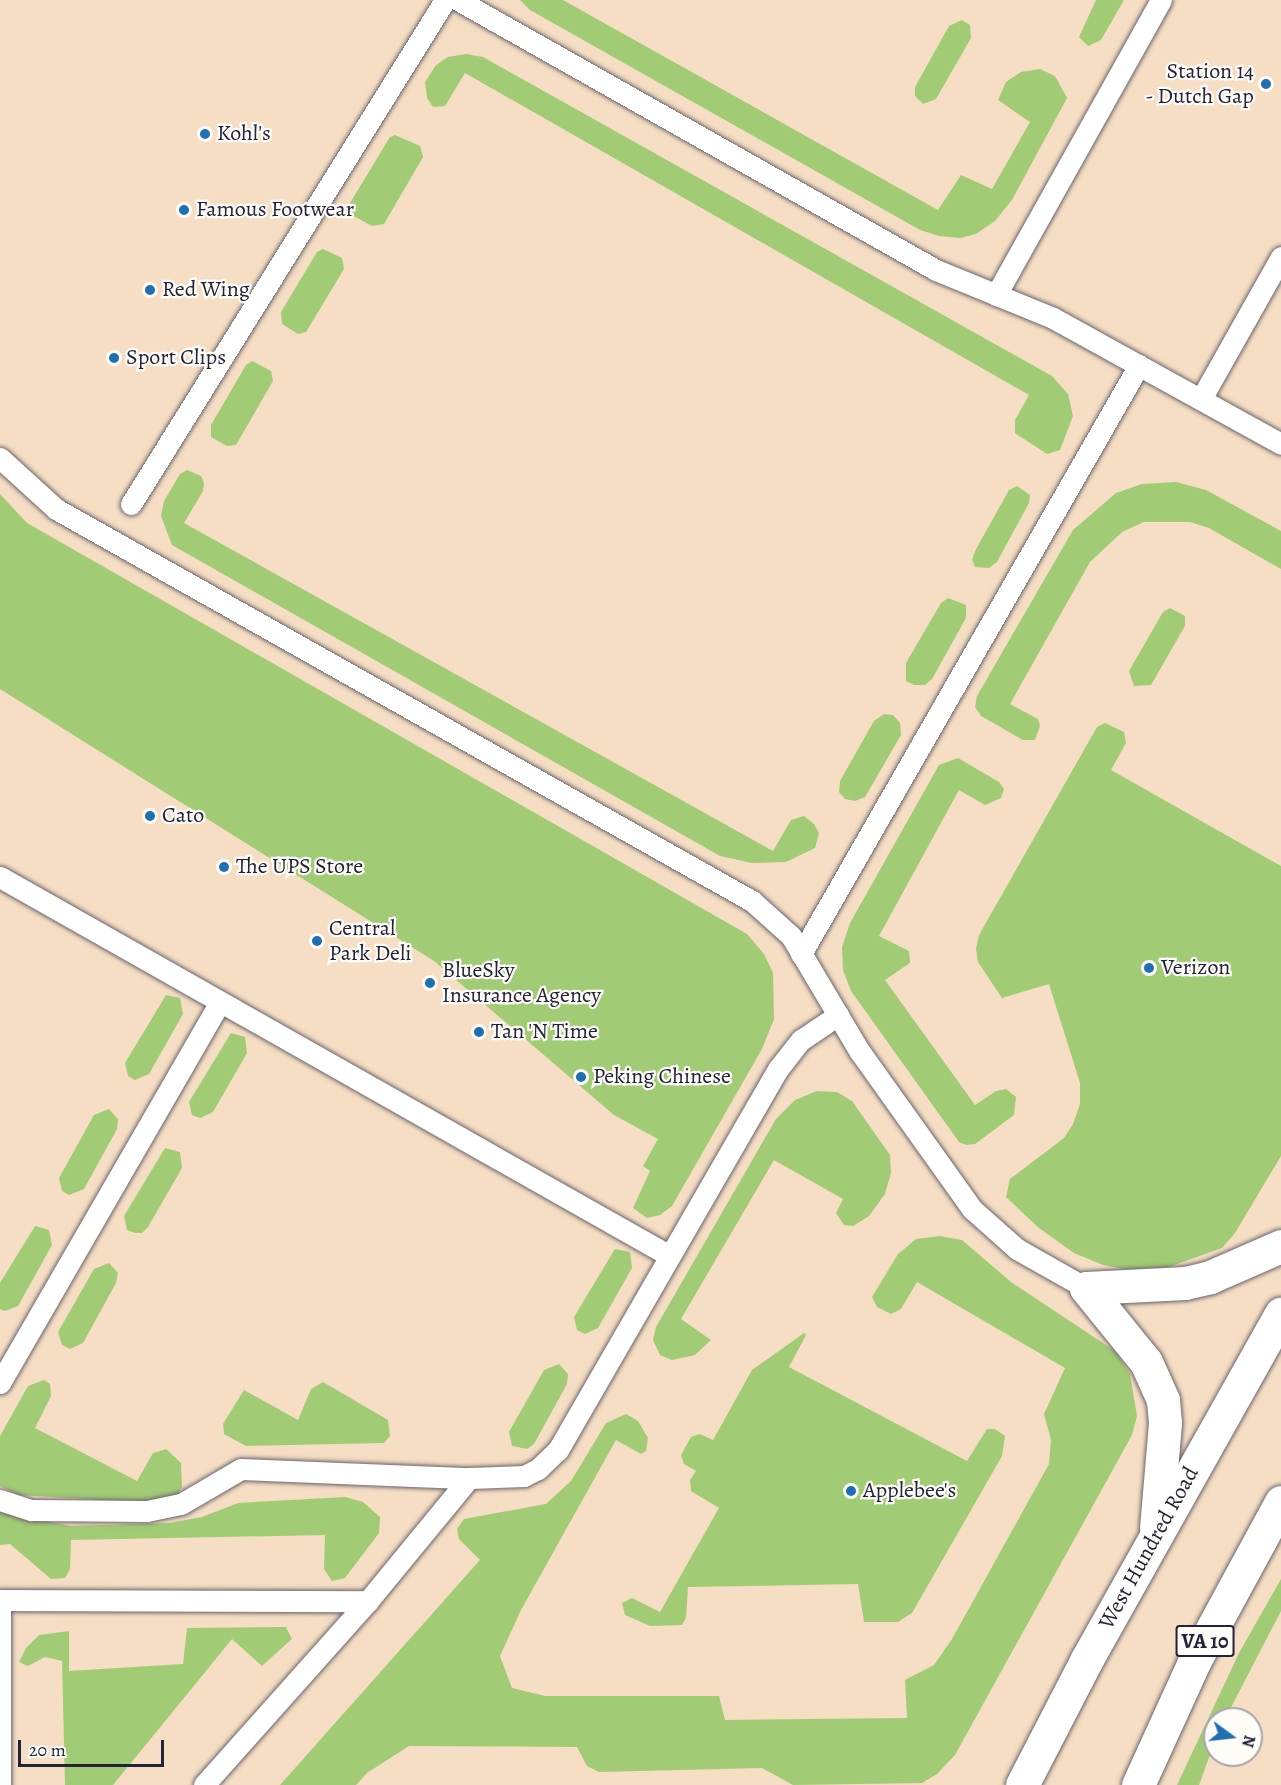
<!DOCTYPE html>
<html>
<head>
<meta charset="utf-8">
<style>
	body { margin:0 }
	#map { position:relative; width:1281px; height:1785px; overflow:hidden; background:#f5dec3; font-family:Alegreya,serif }
	div>[style] { position:absolute }
	.green>* { inset:0; background:#a2cb76 }
	.roads { filter:drop-shadow(0 0 2px #6c646b) drop-shadow(0 0 2px #6c646b) }
	.lane>* { height:21px; margin:-10.5px; padding:0 10.5px; transform-origin:10.5px; border-radius:10.5px; background:#fff }
	.primary>* { height:33px; margin:-16.5px; padding:0 16.5px; transform-origin:16.5px; border-radius:16.5px; background:#fff }
	.dots>* { width:16px; height:16px; translate:-50% -50%; box-sizing:border-box; border:3px solid #fdfcf7; border-radius:50% }
	span { translate:-50% -50%; white-space:nowrap; text-align:center; line-height:1.15; -webkit-text-stroke:4.5px #fdfcf7; paint-order:stroke }
	.shield-label span { padding:2px 4px; background:#fdfcf7; border:2px solid; border-radius:4px; -webkit-text-stroke-width:0 }
	.shield-label { font-size:21px; color:#22223b; font-weight:700 }
	.poi-label { font-size:22px; color:#22223b }
	.right { translate:-100% -50%; text-align:right }
	.left { translate:0 -50%; text-align:left }
	.street-label { font-size:22px; color:#22223b }
	.north { position:absolute; left:1203px; top:1707px; width:60px; height:60px; box-sizing:border-box; background:#fdfcf7; border:2px solid #a5a5ac; border-radius:50%; rotate:105deg; font-size:16px; font-weight:700; line-height:24px; text-align:center; color:#22223b }
	.north::after { content:''; display:block; margin:auto; width:21px; height:27px; background:#1f6fb2; clip-path:polygon(50% 0,100% 100%,50% 72%,0 100%) }
	.scale { position:absolute; left:18px; top:1740px; width:146px; height:27px; box-sizing:border-box; border:3px solid #22223b; border-top:0; padding-left:8px; font-size:18px; line-height:21px; white-space:nowrap; color:#22223b; -webkit-text-stroke:4px #fdfcf7; paint-order:stroke }
</style>
</head>
<body>
<div id="map">
	<div class="green">
		<div style="clip-path:polygon(520px 0,563px 0,938px 210px,961px 175px,992px 189px,1030px 122px,998px 100px,1006px 82px,1021px 72px,1040px 69px,1055px 76px,1067px 98px,1012px 200px,995px 221px,976px 234px,960px 238px,939px 236px,920px 230px,530px 10px)"></div>
		<div style="clip-path:polygon(1096px 0,1124px 0,1101px 40px,1088px 46px,1079px 37px)"></div>
		<div style="clip-path:polygon(962px 20px,970px 25px,971px 38px,936px 99px,923px 104px,915px 96px,915px 87px,949px 26px)"></div>
		<div style="clip-path:polygon(466px 54px,483px 57px,1052px 376px,1068px 394px,1073px 416px,1060px 450px,1047px 454px,1015px 433px,1015px 420px,1029px 395px,465px 73px,445px 106px,433px 107px,427px 98px,425px 82px,436px 65px,448px 57px)"></div>
		<div style="clip-path:polygon(395px 135px,420px 146px,423px 157px,384px 224px,372px 226px,350px 214px,347px 208px,390px 137px)"></div>
		<div style="clip-path:polygon(323px 249px,342px 258px,344px 269px,306px 332px,298px 334px,282px 324px,281px 312px,317px 252px)"></div>
		<div style="clip-path:polygon(252px 361px,271px 371px,273px 381px,236px 445px,227px 446px,211px 437px,211px 425px,246px 365px)"></div>
		<div style="clip-path:polygon(187px 470px,201px 476px,204px 483px,203px 491px,184px 523px,773px 851px,791px 820px,804px 816px,814px 824px,819px 833px,815px 848px,786px 862px,752px 863px,720px 856px,172px 545px,161px 516px,164px 501px,180px 474px)"></div>
		<div style="clip-path:polygon(1176px 482px,1206px 490px,1281px 531px,1281px 569px,1209px 528px,1190px 522px,1144px 522px,1122px 532px,1090px 562px,1010px 704px,1038px 719px,1040px 726px,1035px 740px,1023px 740px,981px 716px,975px 707px,977px 696px,1073px 530px,1116px 493px,1142px 484px)"></div>
		<div style="clip-path:polygon(1017px 486px,1030px 495px,1029px 503px,997px 562px,989px 568px,975px 567px,972px 560px,975px 551px,1009px 490px)"></div>
		<div style="clip-path:polygon(0 494px,27px 523px,747px 934px,764px 954px,773px 973px,774px 1019px,762px 1049px,672px 1206px,660px 1215px,647px 1218px,633px 1208px,650px 1171px,643px 1166px,658px 1139px,614px 1115px,434px 961px,0 689px)"></div>
		<div style="clip-path:polygon(948px 598px,966px 605px,966px 618px,932px 679px,925px 685px,914px 685px,906px 681px,906px 663px,941px 603px)"></div>
		<div style="clip-path:polygon(1170px 608px,1185px 616px,1185px 626px,1151px 685px,1134px 686px,1129px 671px,1163px 612px)"></div>
		<div style="clip-path:polygon(884px 714px,893px 715px,900px 723px,901px 735px,865px 797px,855px 801px,845px 799px,839px 792px,840px 781px,874px 721px)"></div>
		<div style="clip-path:polygon(1105px 723px,1124px 732px,1126px 743px,1111px 770px,1281px 866px,1281px 1156px,1235px 1233px,1222px 1248px,1163px 1269px,1129px 1270px,1103px 1265px,1074px 1253px,1039px 1228px,1006px 1197px,1010px 1179px,1064px 1138px,1073px 1124px,1080px 1104px,1080px 1083px,1049px 984px,1002px 998px,978px 962px,976px 949px,979px 935px,1097px 727px)"></div>
		<div style="clip-path:polygon(958px 758px,999px 782px,1004px 789px,1001px 798px,985px 805px,959px 790px,879px 936px,909px 951px,910px 963px,885px 980px,975px 1105px,996px 1091px,1006px 1089px,1016px 1097px,1014px 1115px,975px 1144px,966px 1145px,959px 1142px,851px 991px,843px 970px,842px 947px,850px 923px,939px 765px)"></div>
		<div style="clip-path:polygon(166px 995px,180px 998px,183px 1014px,149px 1074px,135px 1080px,128px 1076px,125px 1063px)"></div>
		<div style="clip-path:polygon(231px 1033px,245px 1037px,247px 1053px,213px 1112px,200px 1118px,192px 1115px,189px 1102px)"></div>
		<div style="clip-path:polygon(817px 1091px,837px 1092px,852px 1101px,890px 1155px,891px 1173px,885px 1194px,869px 1216px,853px 1226px,844px 1225px,836px 1213px,843px 1199px,774px 1160px,681px 1319px,711px 1340px,695px 1355px,672px 1360px,660px 1355px,653px 1340px,656px 1327px,776px 1119px,795px 1100px)"></div>
		<div style="clip-path:polygon(109px 1109px,118px 1119px,117px 1129px,84px 1189px,69px 1195px,62px 1191px,59px 1178px,94px 1115px)"></div>
		<div style="clip-path:polygon(165px 1148px,180px 1152px,182px 1168px,148px 1227px,142px 1233px,135px 1233px,127px 1230px,124px 1216px)"></div>
		<div style="clip-path:polygon(35px 1226px,49px 1230px,52px 1245px,18px 1306px,5px 1311px,0 1309px,0 1283px)"></div>
		<div style="clip-path:polygon(940px 1236px,962px 1240px,1011px 1282px,1115px 1351px,1130px 1374px,1137px 1416px,1132px 1435px,955px 1755px,937px 1774px,922px 1783px,793px 1785px,762px 1768px,599px 1772px,587px 1766px,577px 1747px,409px 1746px,367px 1773px,356px 1785px,280px 1785px,480px 1560px,459px 1539px,457px 1529px,464px 1519px,546px 1504px,571px 1481px,606px 1423px,626px 1414px,638px 1421px,648px 1438px,646px 1451px,641px 1454px,616px 1440px,521px 1610px,500px 1656px,512px 1688px,545px 1696px,719px 1696px,725px 1720px,907px 1718px,905px 1680px,934px 1665px,952px 1639px,1049px 1464px,1051px 1440px,1044px 1414px,1065px 1368px,917px 1282px,901px 1309px,891px 1314px,877px 1307px,872px 1297px,898px 1254px,916px 1239px)"></div>
		<div style="clip-path:polygon(615px 1249px,630px 1252px,632px 1268px,598px 1328px,585px 1334px,577px 1330px,574px 1317px)"></div>
		<div style="clip-path:polygon(109px 1263px,118px 1273px,116px 1283px,83px 1343px,70px 1349px,62px 1345px,58px 1332px,94px 1269px)"></div>
		<div style="clip-path:polygon(804px 1333px,806px 1335px,789px 1367px,967px 1461px,987px 1429px,995px 1429px,1005px 1436px,1002px 1456px,912px 1613px,898px 1622px,864px 1622px,858px 1584px,688px 1587px,686px 1618px,682px 1625px,650px 1626px,625px 1615px,622px 1603px,632px 1598px,660px 1612px,719px 1508px,691px 1491px,690px 1480px,696px 1471px,684px 1464px,681px 1455px,691px 1437px,700px 1434px,713px 1440px,752px 1370px)"></div>
		<div style="clip-path:polygon(559px 1364px,568px 1374px,567px 1384px,534px 1444px,527px 1449px,512px 1446px,509px 1432px,544px 1370px)"></div>
		<div style="clip-path:polygon(44px 1380px,50px 1384px,51px 1396px,35px 1428px,137px 1481px,153px 1453px,166px 1449px,181px 1463px,182px 1487px,176px 1497px,152px 1503px,19px 1495px,0 1486px,0 1436px,28px 1386px)"></div>
		<div style="clip-path:polygon(323px 1382px,388px 1420px,390px 1436px,384px 1443px,246px 1446px,224px 1434px,223px 1424px,244px 1390px,298px 1420px,311px 1389px)"></div>
		<div style="clip-path:polygon(345px 1497px,363px 1502px,380px 1517px,379px 1533px,345px 1578px,332px 1581px,324px 1569px,325px 1535px,71px 1540px,70px 1569px,65px 1578px,51px 1579px,10px 1544px,0 1545px,0 1512px,71px 1526px,169px 1523px,202px 1517px,238px 1503px)"></div>
		<div style="clip-path:polygon(1281px 1579px,1281px 1611px,1225px 1719px,1215px 1719px,1215px 1741px,1199px 1785px,1177px 1785px,1239px 1653px)"></div>
		<div style="clip-path:polygon(286px 1627px,292px 1639px,262px 1666px,232px 1639px,113px 1785px,65px 1785px,62px 1661px,45px 1657px,28px 1666px,19px 1662px,26px 1648px,39px 1635px,69px 1631px,69px 1671px,183px 1664px,187px 1628px)"></div>
	</div>
	<div class="roads">
		<div class="lane">
			<div style="left:458px;top:0;width:549px;rotate:29.46deg"></div>
			<div style="left:936px;top:270px;width:126px;rotate:22.3deg"></div>
			<div style="left:1053px;top:318px;width:260px;rotate:28.9deg"></div>
			<div style="left:996px;top:295px;width:338px;rotate:-60.8deg"></div>
			<div style="left:1201px;top:399px;width:163px;rotate:-60.6deg"></div>
			<div style="left:0;top:458px;width:76px;rotate:42.3deg"></div>
			<div style="left:56px;top:509px;width:799px;rotate:29.39deg"></div>
			<div style="left:752px;top:901px;width:52px;rotate:41.9deg"></div>
			<div style="left:791px;top:936px;width:135px;rotate:59.3deg"></div>
			<div style="left:860px;top:1052px;width:193px;rotate:54.5deg"></div>
			<div style="left:972px;top:1209px;width:60px;rotate:41.6deg"></div>
			<div style="left:1017px;top:1249px;width:79px;rotate:29.5deg"></div>
			<div style="left:131px;top:504px;width:594px;rotate:-58.08deg"></div>
			<div style="left:0;top:877px;width:768px;rotate:29.5deg"></div>
			<div style="left:801px;top:954px;width:679px;rotate:-60.15deg"></div>
			<div style="left:0;top:1383px;width:439px;rotate:-60deg"></div>
			<div style="left:0;top:1500px;width:33px;rotate:18deg"></div>
			<div style="left:31px;top:1510px;width:116px;rotate:0.5deg"></div>
			<div style="left:147px;top:1511px;width:35px;rotate:-12deg"></div>
			<div style="left:181px;top:1504px;width:69px;rotate:-30.3deg"></div>
			<div style="left:241px;top:1469px;width:228px;rotate:2.3deg"></div>
			<div style="left:469px;top:1478px;width:55px;rotate:-2.1deg"></div>
			<div style="left:524px;top:1476px;width:16px;rotate:-27deg"></div>
			<div style="left:538px;top:1469px;width:28px;rotate:-44deg"></div>
			<div style="left:558px;top:1450px;width:440px;rotate:-60deg"></div>
			<div style="left:778px;top:1069px;width:37px;rotate:-52deg"></div>
			<div style="left:801px;top:1040px;width:45px;rotate:-34deg"></div>
			<div style="left:0;top:1600px;width:185px;rotate:90deg"></div>
			<div style="left:1px;top:1600px;width:367px;rotate:0.2deg"></div>
			<div style="left:204px;top:1785px;width:246px;rotate:-48.3deg"></div>
			<div style="left:368px;top:1601px;width:159px;rotate:-50.6deg"></div>
		</div>
		<div class="primary">
			<div style="left:1086px;top:1288px;width:95px;rotate:51deg"></div>
			<div style="left:1146px;top:1362px;width:42px;rotate:65.9deg"></div>
			<div style="left:1163px;top:1400px;width:23px;rotate:85deg"></div>
			<div style="left:1165px;top:1423px;width:105px;rotate:94.9deg"></div>
			<div style="left:1086px;top:1288px;width:99px;rotate:-2.9deg"></div>
			<div style="left:1185px;top:1283px;width:26px;rotate:-13deg"></div>
			<div style="left:1210px;top:1277px;width:77px;rotate:-23.6deg"></div>
			<div style="left:1022px;top:1785px;width:142px;rotate:-62.7deg"></div>
			<div style="left:1087px;top:1659px;width:396px;rotate:-60.7deg"></div>
			<div style="left:1138px;top:1785px;width:135px;rotate:-65.5deg"></div>
			<div style="left:1194px;top:1662px;width:182px;rotate:-61.5deg"></div>
		</div>
	</div>
	<div class="dots">
		<div style="left:1266px;top:84px;background:#1f6fb2"></div>
		<div style="left:205px;top:134px;background:#1f6fb2"></div>
		<div style="left:184px;top:210px;background:#1f6fb2"></div>
		<div style="left:150px;top:290px;background:#1f6fb2"></div>
		<div style="left:114px;top:358px;background:#1f6fb2"></div>
		<div style="left:150px;top:816px;background:#1f6fb2"></div>
		<div style="left:224px;top:867px;background:#1f6fb2"></div>
		<div style="left:317px;top:941px;background:#1f6fb2"></div>
		<div style="left:1149px;top:968px;background:#1f6fb2"></div>
		<div style="left:430px;top:983px;background:#1f6fb2"></div>
		<div style="left:479px;top:1032px;background:#1f6fb2"></div>
		<div style="left:581px;top:1077px;background:#1f6fb2"></div>
		<div style="left:851px;top:1491px;background:#1f6fb2"></div>
	</div>
	<div class="shield-label">
		<span style="left:1205px;top:1641px">VA 10</span>
	</div>
	<div class="poi-label">
		<span class="right" style="left:1254px;top:84px">Station 14<br>- Dutch Gap</span>
		<span class="left" style="left:217px;top:134px">Kohl's</span>
		<span class="left" style="left:196px;top:210px">Famous Footwear</span>
		<span class="left" style="left:162px;top:290px">Red Wing</span>
		<span class="left" style="left:126px;top:358px">Sport Clips</span>
		<span class="left" style="left:162px;top:816px">Cato</span>
		<span class="left" style="left:236px;top:867px">The UPS Store</span>
		<span class="left" style="left:329px;top:941px">Central<br>Park Deli</span>
		<span class="left" style="left:1161px;top:968px">Verizon</span>
		<span class="left" style="left:442px;top:983px">BlueSky<br>Insurance Agency</span>
		<span class="left" style="left:491px;top:1032px">Tan 'N Time</span>
		<span class="left" style="left:593px;top:1077px">Peking Chinese</span>
		<span class="left" style="left:863px;top:1491px">Applebee's</span>
	</div>
	<div class="street-label">
		<span style="left:1149px;top:1548px;rotate:-61deg">West Hundred Road</span>
	</div>
	<div class="north">N</div>
	<div class="scale">20 m</div>
</div>
</body>
</html>
